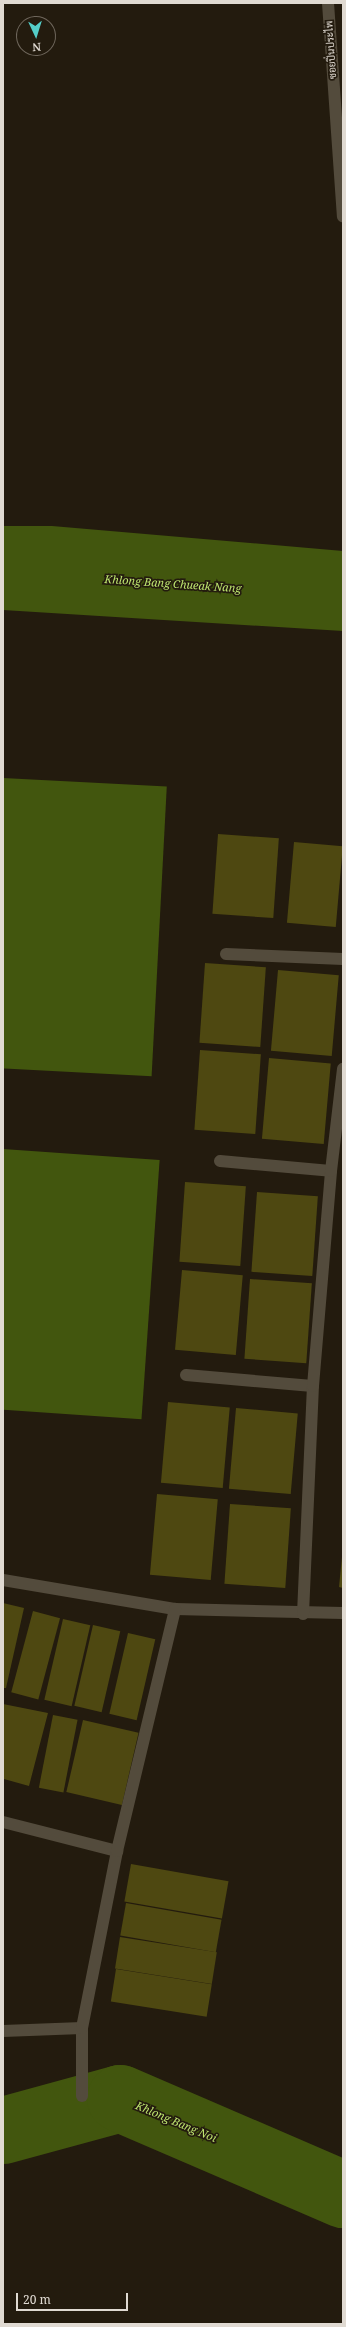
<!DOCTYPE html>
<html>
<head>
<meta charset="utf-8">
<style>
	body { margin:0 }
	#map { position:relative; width:346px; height:2327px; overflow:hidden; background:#231b0e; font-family:"Noto Serif",Sarabun,serif }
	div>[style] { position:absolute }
	.water>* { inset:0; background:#42560e; transform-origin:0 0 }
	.river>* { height:67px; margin:-33.5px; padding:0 33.5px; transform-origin:33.5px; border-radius:33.5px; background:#42560e }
	.building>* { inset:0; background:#4e4811; transform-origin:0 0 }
	.lane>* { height:12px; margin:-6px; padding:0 6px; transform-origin:6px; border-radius:6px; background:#534b3c }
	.street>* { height:12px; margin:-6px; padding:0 6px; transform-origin:6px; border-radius:6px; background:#534b3c }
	span { translate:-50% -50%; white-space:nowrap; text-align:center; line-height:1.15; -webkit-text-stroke:3.5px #231b0e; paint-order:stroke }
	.street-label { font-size:10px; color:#e0dad2 }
	.water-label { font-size:11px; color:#bee570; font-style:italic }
	.frame { position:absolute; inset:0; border:4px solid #e0dad2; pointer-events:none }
	.north { position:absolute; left:16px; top:16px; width:40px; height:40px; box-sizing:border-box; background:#231b0e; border:1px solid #6f675c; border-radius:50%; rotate:176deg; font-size:11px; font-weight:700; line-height:16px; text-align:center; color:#e0dad2 }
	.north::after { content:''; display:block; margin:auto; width:14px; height:18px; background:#54cdc8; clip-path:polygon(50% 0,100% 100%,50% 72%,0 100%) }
	.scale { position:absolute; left:16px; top:2293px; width:112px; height:18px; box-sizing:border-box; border:2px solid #e0dad2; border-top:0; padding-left:5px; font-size:12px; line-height:14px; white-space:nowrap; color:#e0dad2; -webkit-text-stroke:3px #231b0e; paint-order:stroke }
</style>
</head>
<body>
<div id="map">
	<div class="water">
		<div style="clip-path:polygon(3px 526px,52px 526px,343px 551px,343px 631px,3px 610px)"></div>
		<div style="left:3px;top:778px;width:164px;height:290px;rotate:3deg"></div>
		<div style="left:3px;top:1149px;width:157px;height:260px;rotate:4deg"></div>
	</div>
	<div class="river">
		<div style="left:3px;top:2130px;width:121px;rotate:-15.3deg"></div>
		<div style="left:120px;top:2098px;width:243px;rotate:23.3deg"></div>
	</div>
	<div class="building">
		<div style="left:218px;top:834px;width:61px;height:80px;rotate:4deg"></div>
		<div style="left:294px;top:842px;width:49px;height:81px;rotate:5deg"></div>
		<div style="left:205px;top:963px;width:61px;height:80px;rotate:4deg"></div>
		<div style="left:278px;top:970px;width:61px;height:81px;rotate:5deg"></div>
		<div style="left:200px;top:1050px;width:61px;height:80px;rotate:4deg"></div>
		<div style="left:269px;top:1058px;width:62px;height:81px;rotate:5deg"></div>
		<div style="left:185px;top:1182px;width:61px;height:80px;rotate:4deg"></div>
		<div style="left:257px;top:1192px;width:61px;height:80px;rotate:4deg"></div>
		<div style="left:182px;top:1270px;width:61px;height:80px;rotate:5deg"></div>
		<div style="left:250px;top:1279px;width:62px;height:80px;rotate:4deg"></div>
		<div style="left:168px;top:1402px;width:62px;height:81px;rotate:5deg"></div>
		<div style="left:236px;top:1408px;width:62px;height:81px;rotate:5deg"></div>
		<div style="left:157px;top:1494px;width:61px;height:81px;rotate:5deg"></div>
		<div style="left:230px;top:1504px;width:61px;height:80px;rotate:4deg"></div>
		<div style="clip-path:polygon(342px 1557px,343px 1557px,343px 1588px,339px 1587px)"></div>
		<div style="clip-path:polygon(3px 1603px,24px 1608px,6px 1688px,3px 1688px)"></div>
		<div style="left:33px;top:1611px;width:28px;height:84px;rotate:15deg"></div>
		<div style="left:63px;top:1619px;width:28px;height:83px;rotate:13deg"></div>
		<div style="left:93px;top:1625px;width:28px;height:83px;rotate:13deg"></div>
		<div style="left:128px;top:1633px;width:28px;height:83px;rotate:13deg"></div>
		<div style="clip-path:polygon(3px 1704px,48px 1713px,29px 1786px,4px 1779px,3px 1782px)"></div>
		<div style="left:53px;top:1715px;width:25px;height:74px;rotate:11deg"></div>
		<div style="left:83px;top:1720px;width:57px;height:74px;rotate:13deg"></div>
		<div style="left:131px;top:1864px;width:99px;height:38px;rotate:10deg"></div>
		<div style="left:126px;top:1903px;width:97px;height:33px;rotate:10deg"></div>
		<div style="left:120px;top:1937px;width:98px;height:32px;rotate:9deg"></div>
		<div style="left:116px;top:1969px;width:97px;height:33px;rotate:9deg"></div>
	</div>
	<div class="lane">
		<div style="left:3px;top:2031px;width:79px;rotate:-2.2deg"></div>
	</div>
	<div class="street">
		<div style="left:328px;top:3px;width:214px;rotate:86deg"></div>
		<div style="left:226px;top:954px;width:117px;rotate:2.4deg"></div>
		<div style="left:220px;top:1161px;width:111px;rotate:5.1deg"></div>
		<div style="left:186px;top:1375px;width:127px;rotate:5deg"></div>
		<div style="left:3px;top:1580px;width:174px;rotate:9.6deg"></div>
		<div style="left:175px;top:1609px;width:168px;rotate:1.4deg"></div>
		<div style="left:303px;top:1614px;width:228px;rotate:-87.5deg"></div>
		<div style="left:313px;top:1386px;width:216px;rotate:-85.2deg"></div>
		<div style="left:331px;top:1171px;width:103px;rotate:-83.3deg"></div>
		<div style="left:3px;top:1822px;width:118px;rotate:14.3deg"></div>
		<div style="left:82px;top:2096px;width:68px;rotate:-90deg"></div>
		<div style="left:82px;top:2028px;width:180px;rotate:-78.8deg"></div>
		<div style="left:117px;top:1851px;width:249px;rotate:-76.5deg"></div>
	</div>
	<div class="street-label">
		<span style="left:331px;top:50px;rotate:-94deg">ซอยปิ่นประไพ</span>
	</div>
	<div class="water-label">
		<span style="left:173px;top:584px;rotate:4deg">Khlong Bang Chueak Nang</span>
		<span style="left:176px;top:2122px;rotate:23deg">Khlong Bang Noi</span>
	</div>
	<div class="frame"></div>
	<div class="north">N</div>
	<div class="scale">20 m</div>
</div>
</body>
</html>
